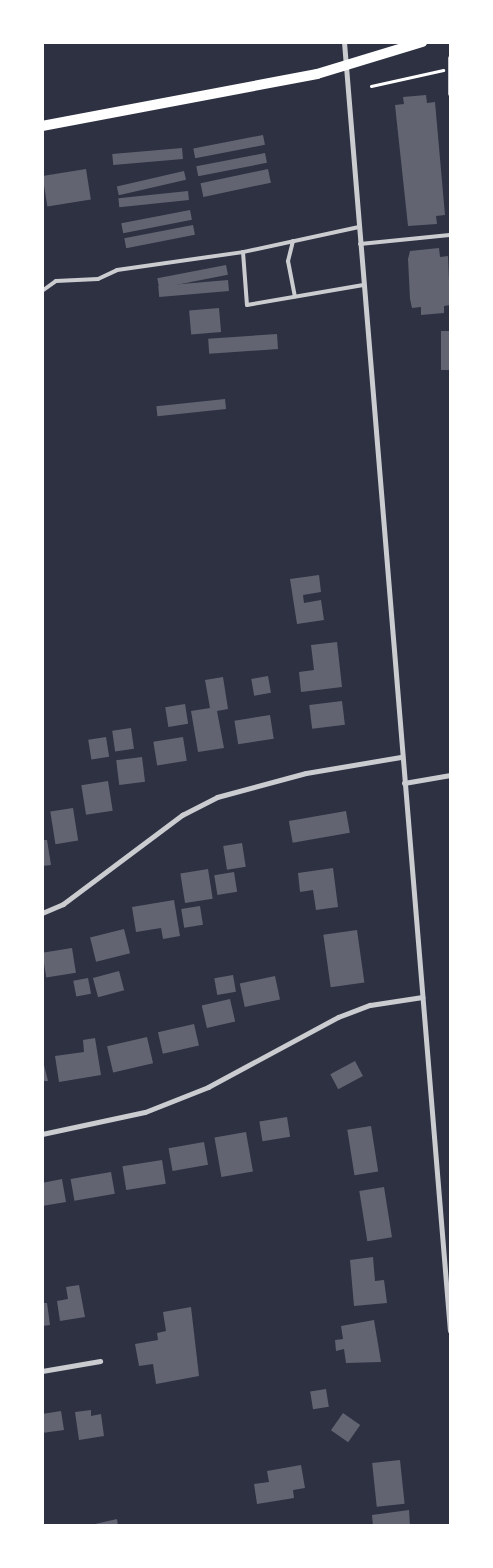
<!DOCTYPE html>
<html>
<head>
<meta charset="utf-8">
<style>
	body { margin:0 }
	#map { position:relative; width:493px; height:1568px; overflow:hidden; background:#2d3142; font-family:Manrope,sans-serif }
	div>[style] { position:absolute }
	.building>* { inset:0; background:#626471; transform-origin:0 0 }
	.path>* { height:3px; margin:-1.5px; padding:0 1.5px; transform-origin:1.5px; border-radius:1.5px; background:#fff }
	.service>* { height:4px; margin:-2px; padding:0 2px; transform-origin:2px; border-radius:2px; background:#caccd0 }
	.minor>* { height:5px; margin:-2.5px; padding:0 2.5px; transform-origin:2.5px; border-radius:2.5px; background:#caccd0 }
	.secondary>* { height:10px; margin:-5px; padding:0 5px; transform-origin:5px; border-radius:5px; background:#fff }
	span { translate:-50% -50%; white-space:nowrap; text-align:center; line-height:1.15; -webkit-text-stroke:4.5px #fff; paint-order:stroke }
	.frame { position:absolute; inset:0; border:44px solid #fff; pointer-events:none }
</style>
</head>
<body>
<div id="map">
	<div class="building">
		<div style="clip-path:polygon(426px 95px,427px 103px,435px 102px,445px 215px,436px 216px,437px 224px,408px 226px,395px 105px,404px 104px,403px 97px)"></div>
		<div style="left:263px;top:135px;width:10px;height:71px;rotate:79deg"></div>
		<div style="left:182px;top:148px;width:11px;height:70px;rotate:85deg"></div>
		<div style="left:265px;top:153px;width:10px;height:70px;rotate:79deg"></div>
		<div style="left:86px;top:169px;width:31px;height:44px;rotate:81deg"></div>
		<div style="left:268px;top:169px;width:14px;height:69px;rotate:78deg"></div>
		<div style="left:184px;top:171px;width:9px;height:69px;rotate:77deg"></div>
		<div style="left:188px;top:191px;width:9px;height:70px;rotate:84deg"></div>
		<div style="left:190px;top:210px;width:10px;height:70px;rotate:79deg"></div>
		<div style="left:193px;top:225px;width:10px;height:70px;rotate:79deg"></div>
		<div style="clip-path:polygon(439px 248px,440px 257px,448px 256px,450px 305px,444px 306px,444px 313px,421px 315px,421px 307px,412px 308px,410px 299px,408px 259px,410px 251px)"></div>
		<div style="left:226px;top:265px;width:10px;height:70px;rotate:79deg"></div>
		<div style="left:228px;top:280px;width:11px;height:70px;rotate:85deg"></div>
		<div style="left:219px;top:308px;width:24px;height:30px;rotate:85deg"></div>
		<div style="left:450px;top:331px;width:39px;height:9px;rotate:90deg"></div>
		<div style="left:277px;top:334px;width:15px;height:69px;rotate:86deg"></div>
		<div style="left:225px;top:399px;width:10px;height:69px;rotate:84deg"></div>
		<div style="clip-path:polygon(319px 575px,321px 592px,303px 595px,304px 603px,321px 600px,324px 620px,297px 624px,290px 579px)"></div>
		<div style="clip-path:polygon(337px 642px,342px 687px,301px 692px,299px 672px,314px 670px,311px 645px)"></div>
		<div style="left:268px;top:676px;width:17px;height:17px;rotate:80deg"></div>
		<div style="clip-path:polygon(223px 677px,228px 709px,217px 711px,224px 748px,198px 752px,191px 711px,210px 708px,205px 680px)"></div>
		<div style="left:342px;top:701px;width:24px;height:33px;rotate:83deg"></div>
		<div style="left:185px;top:704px;width:20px;height:20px;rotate:81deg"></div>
		<div style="left:270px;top:715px;width:24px;height:36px;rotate:81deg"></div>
		<div style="left:131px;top:728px;width:21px;height:19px;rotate:82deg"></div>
		<div style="left:106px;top:737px;width:20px;height:18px;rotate:81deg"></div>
		<div style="left:183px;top:737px;width:24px;height:30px;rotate:81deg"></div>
		<div style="left:142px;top:757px;width:25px;height:26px;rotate:83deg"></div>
		<div style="left:108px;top:781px;width:30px;height:27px;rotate:81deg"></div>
		<div style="left:73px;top:808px;width:33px;height:23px;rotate:81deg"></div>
		<div style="left:346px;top:811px;width:22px;height:58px;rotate:80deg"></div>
		<div style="clip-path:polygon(42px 840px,47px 840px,51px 865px,42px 866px)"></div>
		<div style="left:242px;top:843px;width:24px;height:19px;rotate:81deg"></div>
		<div style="clip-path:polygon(333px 868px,338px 907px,316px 910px,313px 890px,300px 892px,298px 873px)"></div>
		<div style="left:208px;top:869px;width:30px;height:28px;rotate:81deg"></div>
		<div style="left:234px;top:872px;width:20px;height:20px;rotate:81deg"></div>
		<div style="clip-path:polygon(174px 900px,180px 936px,163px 939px,161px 928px,136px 932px,132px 907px)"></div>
		<div style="left:200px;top:906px;width:19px;height:19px;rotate:81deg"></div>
		<div style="left:124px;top:929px;width:25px;height:35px;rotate:76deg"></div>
		<div style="left:357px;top:930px;width:53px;height:34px;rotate:82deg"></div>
		<div style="left:72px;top:948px;width:25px;height:30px;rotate:81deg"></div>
		<div style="left:119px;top:971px;width:20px;height:27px;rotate:75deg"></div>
		<div style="left:233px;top:975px;width:17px;height:19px;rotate:80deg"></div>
		<div style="left:275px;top:976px;width:24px;height:36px;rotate:78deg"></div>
		<div style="left:88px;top:978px;width:16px;height:15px;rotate:79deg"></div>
		<div style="left:230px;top:999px;width:23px;height:29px;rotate:77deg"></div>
		<div style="left:194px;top:1024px;width:22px;height:37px;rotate:77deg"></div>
		<div style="left:147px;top:1037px;width:27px;height:41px;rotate:77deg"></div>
		<div style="clip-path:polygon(95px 1038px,101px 1075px,59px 1082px,55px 1056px,84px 1052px,83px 1040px)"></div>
		<div style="clip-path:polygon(42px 1057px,48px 1081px,42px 1081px)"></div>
		<div style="left:355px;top:1061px;width:17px;height:28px;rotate:62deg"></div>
		<div style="left:287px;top:1117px;width:20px;height:28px;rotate:81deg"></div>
		<div style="left:371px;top:1126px;width:46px;height:24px;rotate:81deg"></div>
		<div style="left:246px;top:1132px;width:40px;height:32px;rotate:80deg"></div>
		<div style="left:204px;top:1142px;width:23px;height:36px;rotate:80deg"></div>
		<div style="left:162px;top:1160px;width:24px;height:40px;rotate:81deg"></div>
		<div style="left:111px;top:1172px;width:22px;height:41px;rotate:80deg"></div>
		<div style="clip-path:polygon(62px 1179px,66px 1202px,42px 1206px,42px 1183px)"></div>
		<div style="left:384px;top:1187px;width:51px;height:25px;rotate:81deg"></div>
		<div style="clip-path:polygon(373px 1257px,375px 1281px,384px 1280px,387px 1303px,354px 1306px,350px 1260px)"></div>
		<div style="clip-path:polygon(79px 1285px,85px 1317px,60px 1321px,57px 1301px,68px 1299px,66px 1287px)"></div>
		<div style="clip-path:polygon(42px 1303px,47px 1303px,50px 1325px,42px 1326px)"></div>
		<div style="clip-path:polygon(191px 1307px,199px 1376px,156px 1384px,153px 1364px,139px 1366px,135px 1344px,158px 1340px,157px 1333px,166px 1331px,163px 1312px)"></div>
		<div style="clip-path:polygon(374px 1320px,381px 1362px,346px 1363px,344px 1349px,336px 1351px,335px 1340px,343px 1339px,341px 1326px)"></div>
		<div style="left:326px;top:1389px;width:18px;height:16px;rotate:81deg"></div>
		<div style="clip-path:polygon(91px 1410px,91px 1416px,101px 1414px,104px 1436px,79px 1440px,75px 1412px)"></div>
		<div style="clip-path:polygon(61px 1411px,64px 1430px,42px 1433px,42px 1414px)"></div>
		<div style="left:343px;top:1413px;width:21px;height:21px;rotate:35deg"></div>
		<div style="left:400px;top:1460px;width:44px;height:28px;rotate:84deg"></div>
		<div style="clip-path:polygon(301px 1465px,305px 1488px,293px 1490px,294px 1498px,257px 1504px,254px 1484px,269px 1482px,267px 1471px)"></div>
		<div style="clip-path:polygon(409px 1510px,410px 1526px,373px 1526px,372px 1515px)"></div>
		<div style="clip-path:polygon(117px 1519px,118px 1526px,95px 1526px,95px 1524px)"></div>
	</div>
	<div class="path">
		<div style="left:371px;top:86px;width:74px;rotate:-12.5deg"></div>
	</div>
	<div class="service">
		<div style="left:450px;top:58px;width:36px;rotate:90deg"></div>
		<div style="left:359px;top:227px;width:119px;rotate:167.8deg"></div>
		<div style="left:243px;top:252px;width:53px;rotate:85.7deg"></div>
		<div style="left:247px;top:305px;width:118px;rotate:-9.8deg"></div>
		<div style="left:293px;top:241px;width:21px;rotate:104deg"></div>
		<div style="left:288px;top:261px;width:36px;rotate:79deg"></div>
		<div style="left:360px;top:244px;width:90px;rotate:-5.7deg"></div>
		<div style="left:42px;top:291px;width:17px;rotate:-36deg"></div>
		<div style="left:56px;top:281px;width:42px;rotate:-2.7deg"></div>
		<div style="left:98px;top:279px;width:21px;rotate:-25deg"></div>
		<div style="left:117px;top:270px;width:127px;rotate:-8.1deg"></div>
	</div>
	<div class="minor">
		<div style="left:344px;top:42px;width:1293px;rotate:85.3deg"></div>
		<div style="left:404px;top:783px;width:47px;rotate:-9.9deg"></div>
		<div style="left:42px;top:913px;width:23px;rotate:-23deg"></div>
		<div style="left:63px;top:904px;width:149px;rotate:-36.8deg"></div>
		<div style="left:182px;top:815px;width:39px;rotate:-27deg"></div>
		<div style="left:217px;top:797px;width:92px;rotate:-15.1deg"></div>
		<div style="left:306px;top:773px;width:96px;rotate:-9.6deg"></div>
		<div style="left:42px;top:1134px;width:105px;rotate:-12.1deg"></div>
		<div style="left:145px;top:1112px;width:68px;rotate:-21.6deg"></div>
		<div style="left:208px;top:1087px;width:148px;rotate:-28.3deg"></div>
		<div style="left:338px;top:1017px;width:34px;rotate:-21deg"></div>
		<div style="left:370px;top:1005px;width:53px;rotate:-8.7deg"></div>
		<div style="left:42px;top:1371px;width:59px;rotate:-9.8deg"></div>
	</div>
	<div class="secondary">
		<div style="left:42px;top:126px;width:280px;rotate:-10.7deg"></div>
		<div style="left:317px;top:74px;width:110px;rotate:-16.9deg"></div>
	</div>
	<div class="frame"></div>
</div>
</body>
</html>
